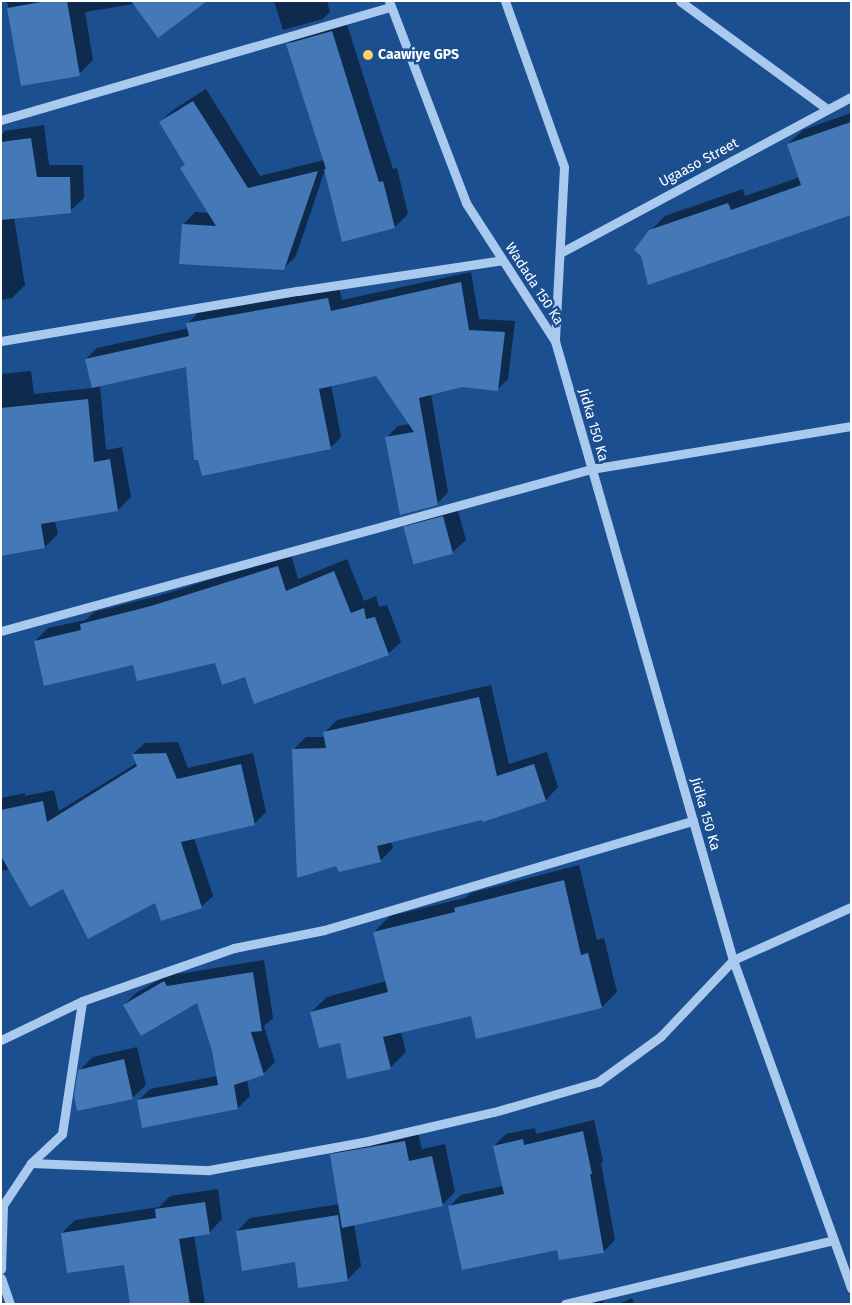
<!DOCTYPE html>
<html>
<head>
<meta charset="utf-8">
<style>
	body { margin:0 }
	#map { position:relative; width:852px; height:1305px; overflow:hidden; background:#1b4f8f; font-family:"Fira Sans",sans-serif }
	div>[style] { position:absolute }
	.shadow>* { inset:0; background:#0007 }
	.building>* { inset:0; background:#4478b7; transform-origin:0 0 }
	.minor>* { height:9px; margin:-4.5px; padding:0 4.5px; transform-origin:4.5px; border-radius:4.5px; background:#a9c9ee }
	.dots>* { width:14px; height:14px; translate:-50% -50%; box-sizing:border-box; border:2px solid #1b4f8f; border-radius:50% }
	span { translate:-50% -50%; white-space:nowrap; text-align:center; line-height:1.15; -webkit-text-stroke:5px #1b4f8f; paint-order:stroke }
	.poi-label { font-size:14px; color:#fff; font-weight:700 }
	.left { translate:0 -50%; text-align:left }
	.street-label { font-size:14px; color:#fff }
	.frame { position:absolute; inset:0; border:2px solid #fff; pointer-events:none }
</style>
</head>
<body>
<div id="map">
	<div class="shadow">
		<div style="clip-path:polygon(7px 1px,201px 1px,134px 4px,85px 12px,93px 60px,79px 74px,22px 84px)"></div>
		<div style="clip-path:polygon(274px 1px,327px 1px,330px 12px,323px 19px,283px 30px)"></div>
		<div style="clip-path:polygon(345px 18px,393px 169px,397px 168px,408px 214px,395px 227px,325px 170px,296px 256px,283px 269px,183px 225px,195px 212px,210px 213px,182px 168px,186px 164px,160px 122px,173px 110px,206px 89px,260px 176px,324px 160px,288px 44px,301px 31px)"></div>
		<div style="clip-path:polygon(851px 113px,851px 214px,650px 231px,665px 216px,743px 189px,745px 196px,800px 177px,788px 144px,803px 130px)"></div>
		<div style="clip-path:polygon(44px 125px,49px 165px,83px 165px,84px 198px,70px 211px,14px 217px,25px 285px,12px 298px,1px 300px,1px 135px,5px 131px)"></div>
		<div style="clip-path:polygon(471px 272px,479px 319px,515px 321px,508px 379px,497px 390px,462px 386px,431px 394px,448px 492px,437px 504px,387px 437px,398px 426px,410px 424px,377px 375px,331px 385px,341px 437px,330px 448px,187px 366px,100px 385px,106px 450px,122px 447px,131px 497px,118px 510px,55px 521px,58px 534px,45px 547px,1px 554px,1px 374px,31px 371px,34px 394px,93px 388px,86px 359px,97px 348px,189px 328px,188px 323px,199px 312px,339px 287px,342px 300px)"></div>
		<div style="clip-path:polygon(456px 504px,466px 540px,452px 553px,404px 528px,418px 514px)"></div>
		<div style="clip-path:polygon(291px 554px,298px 579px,347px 559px,364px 601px,376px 596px,379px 607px,387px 605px,401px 642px,388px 654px,246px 676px,216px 661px,134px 664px,35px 641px,48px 628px,86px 620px,94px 612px,165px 594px)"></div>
		<div style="clip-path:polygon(491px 685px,509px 764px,547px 752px,558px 787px,546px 800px,483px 818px,391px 842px,393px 848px,380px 861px,293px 750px,306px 737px,325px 737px,324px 733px,337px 720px)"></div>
		<div style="clip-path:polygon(178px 742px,188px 768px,253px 753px,266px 812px,254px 824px,194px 838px,213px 896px,201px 907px,63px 888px,10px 869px,1px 871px,1px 798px,25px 793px,25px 796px,54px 790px,59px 811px,137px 763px,133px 754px,145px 743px)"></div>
		<div style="clip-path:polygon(579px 865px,597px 940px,604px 938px,617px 992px,602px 1007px,472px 1015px,401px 1032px,406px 1052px,390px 1068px,341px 1041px,311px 1012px,327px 997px,386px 981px,374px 932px,390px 916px,465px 898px,471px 893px)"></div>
		<div style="clip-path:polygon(264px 960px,273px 1018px,264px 1026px,275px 1062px,263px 1074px,247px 1080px,250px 1096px,238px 1108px,143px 1126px,138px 1101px,150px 1089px,217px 1076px,213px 1051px,198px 1001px,124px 1005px,136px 993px,177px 970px,179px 974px)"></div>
		<div style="clip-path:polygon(137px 1047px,146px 1085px,132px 1098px,79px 1071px,93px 1057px)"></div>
		<div style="clip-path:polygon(594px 1120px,603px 1161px,601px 1163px,615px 1240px,603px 1252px,558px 1248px,449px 1207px,461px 1195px,503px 1186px,494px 1146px,506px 1134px,535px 1128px,536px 1134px)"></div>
		<div style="clip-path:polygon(417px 1129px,422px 1149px,445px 1144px,455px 1192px,442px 1205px,354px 1224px,361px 1266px,347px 1280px,296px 1261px,237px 1231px,250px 1218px,340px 1204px,332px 1155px,344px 1142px)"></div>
		<div style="clip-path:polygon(218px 1189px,222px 1219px,209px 1233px,194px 1235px,205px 1304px,131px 1304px,125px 1263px,62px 1233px,75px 1220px,159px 1207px,170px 1196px)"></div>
		<div style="clip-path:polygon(598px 1294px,605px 1304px,577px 1304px)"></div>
		<div style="clip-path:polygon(632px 1298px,634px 1304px,619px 1304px)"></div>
	</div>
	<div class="building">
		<div style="clip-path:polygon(47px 1px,67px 1px,80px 76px,21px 86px,7px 8px)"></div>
		<div style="clip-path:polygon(131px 1px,207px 1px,158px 38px)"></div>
		<div style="clip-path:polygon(332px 31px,379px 182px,383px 181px,395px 228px,342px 242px,324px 169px,326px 169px,286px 44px)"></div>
		<div style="clip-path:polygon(193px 101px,248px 188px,318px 171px,284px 270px,179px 264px,182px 224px,216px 226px,180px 168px,185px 165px,159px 122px)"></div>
		<div style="clip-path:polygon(851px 122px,851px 215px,648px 285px,641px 256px,634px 250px,649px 230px,728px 203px,731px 210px,801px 185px,787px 144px)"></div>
		<div style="clip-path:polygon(31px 138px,37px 177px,70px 177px,71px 213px,1px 220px,1px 142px)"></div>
		<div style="clip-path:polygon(461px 282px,469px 330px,505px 332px,498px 391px,462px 387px,419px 398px,438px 505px,400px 515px,385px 437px,414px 432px,376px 376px,319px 389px,331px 449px,202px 476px,198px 460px,194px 460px,186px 367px,92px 388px,85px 359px,189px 336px,186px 323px,328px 298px,331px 311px)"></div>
		<div style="clip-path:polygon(88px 399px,94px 462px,110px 459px,118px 511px,41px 524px,45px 548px,1px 556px,1px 408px)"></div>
		<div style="left:443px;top:516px;width:39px;height:41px;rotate:75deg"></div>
		<div style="clip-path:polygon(278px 566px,286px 591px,334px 571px,351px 613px,364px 608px,366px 619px,375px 617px,389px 655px,254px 704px,245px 677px,222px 685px,215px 663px,137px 681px,133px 665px,44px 686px,34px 641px,81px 630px,80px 624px,151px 606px)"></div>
		<div style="clip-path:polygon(479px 697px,497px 776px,534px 764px,546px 801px,483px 822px,482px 820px,377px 846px,381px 862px,339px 872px,336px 866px,297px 878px,292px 749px,326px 748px,323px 732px)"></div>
		<div style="clip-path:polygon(166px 753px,177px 779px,241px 764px,255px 825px,181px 842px,202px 908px,161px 921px,155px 903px,88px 939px,63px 889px,30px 907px,1px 856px,1px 810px,43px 801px,47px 822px,137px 766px,132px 754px)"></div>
		<div style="clip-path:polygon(564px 880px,581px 955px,588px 953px,602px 1008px,476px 1039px,471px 1016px,383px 1037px,391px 1069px,347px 1079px,340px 1043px,319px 1048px,310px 1012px,388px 992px,373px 932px,455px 912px,454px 908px)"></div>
		<div style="clip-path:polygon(253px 972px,262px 1031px,251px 1032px,264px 1075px,234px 1085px,238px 1109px,142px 1128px,137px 1100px,218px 1085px,212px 1051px,197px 1003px,141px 1036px,123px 1005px,164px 981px,167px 986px)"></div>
		<div style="clip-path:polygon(124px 1059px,133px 1099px,77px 1111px,74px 1096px,78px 1070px)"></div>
		<div style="clip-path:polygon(583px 1131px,592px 1174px,590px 1174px,604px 1253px,559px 1260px,557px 1250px,462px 1270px,448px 1206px,504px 1194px,493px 1146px,523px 1139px,524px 1145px)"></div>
		<div style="clip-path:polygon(405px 1141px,409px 1161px,432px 1156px,443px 1206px,342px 1228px,330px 1154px)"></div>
		<div style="clip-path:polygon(205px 1202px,210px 1234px,179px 1239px,190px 1304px,130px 1304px,124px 1265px,67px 1273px,61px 1233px,156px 1218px,155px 1209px)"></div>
		<div style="clip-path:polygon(338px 1215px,348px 1281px,298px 1288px,295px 1262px,242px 1271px,236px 1231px)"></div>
	</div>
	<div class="minor">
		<div style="left:389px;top:1px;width:216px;rotate:69.1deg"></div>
		<div style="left:466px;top:203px;width:164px;rotate:57.2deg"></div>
		<div style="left:555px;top:341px;width:644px;rotate:73.96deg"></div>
		<div style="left:733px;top:960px;width:349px;rotate:70.2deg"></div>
		<div style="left:505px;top:1px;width:176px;rotate:70.4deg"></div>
		<div style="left:564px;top:167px;width:174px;rotate:93deg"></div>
		<div style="left:680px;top:1px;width:182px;rotate:36.3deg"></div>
		<div style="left:1px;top:120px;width:406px;rotate:-16.2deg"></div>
		<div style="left:560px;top:253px;width:330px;rotate:-28.2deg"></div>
		<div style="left:1px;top:341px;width:301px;rotate:-9.6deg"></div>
		<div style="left:298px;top:291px;width:206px;rotate:-8.6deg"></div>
		<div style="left:1px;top:631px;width:612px;rotate:-15.35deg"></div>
		<div style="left:591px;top:469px;width:264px;rotate:-9.4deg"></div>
		<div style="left:1px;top:1040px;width:90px;rotate:-25.7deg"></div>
		<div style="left:82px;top:1001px;width:161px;rotate:-19.2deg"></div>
		<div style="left:234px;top:948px;width:92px;rotate:-11.3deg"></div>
		<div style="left:324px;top:930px;width:385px;rotate:-16.5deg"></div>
		<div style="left:31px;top:1163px;width:178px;rotate:2.3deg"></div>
		<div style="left:209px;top:1170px;width:162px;rotate:-10.3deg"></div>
		<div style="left:368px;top:1141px;width:129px;rotate:-13deg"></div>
		<div style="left:494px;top:1112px;width:108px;rotate:-16.1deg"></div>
		<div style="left:598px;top:1082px;width:78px;rotate:-36.1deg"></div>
		<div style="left:661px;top:1036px;width:105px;rotate:-46.5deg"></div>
		<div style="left:733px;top:960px;width:129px;rotate:-24.2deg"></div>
		<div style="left:1px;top:1269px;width:64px;rotate:-88.2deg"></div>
		<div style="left:3px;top:1205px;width:50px;rotate:-56.3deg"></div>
		<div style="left:31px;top:1163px;width:42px;rotate:-43.1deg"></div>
		<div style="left:62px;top:1134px;width:134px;rotate:-81.4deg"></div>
		<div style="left:1px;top:1278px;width:28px;rotate:71deg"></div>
		<div style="left:565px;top:1304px;width:276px;rotate:-13.4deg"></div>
	</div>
	<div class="dots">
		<div style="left:368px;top:55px;background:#ffd166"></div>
	</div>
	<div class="poi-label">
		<span class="left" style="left:378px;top:55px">Caawiye GPS</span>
	</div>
	<div class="street-label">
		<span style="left:699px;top:163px;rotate:-28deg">Ugaaso Street</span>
		<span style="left:534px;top:284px;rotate:57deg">Wadada 150 Ka</span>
		<span style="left:593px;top:425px;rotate:74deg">Jidka 150 Ka</span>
		<span style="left:705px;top:814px;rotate:74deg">Jidka 150 Ka</span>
	</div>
	<div class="frame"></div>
</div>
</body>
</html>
